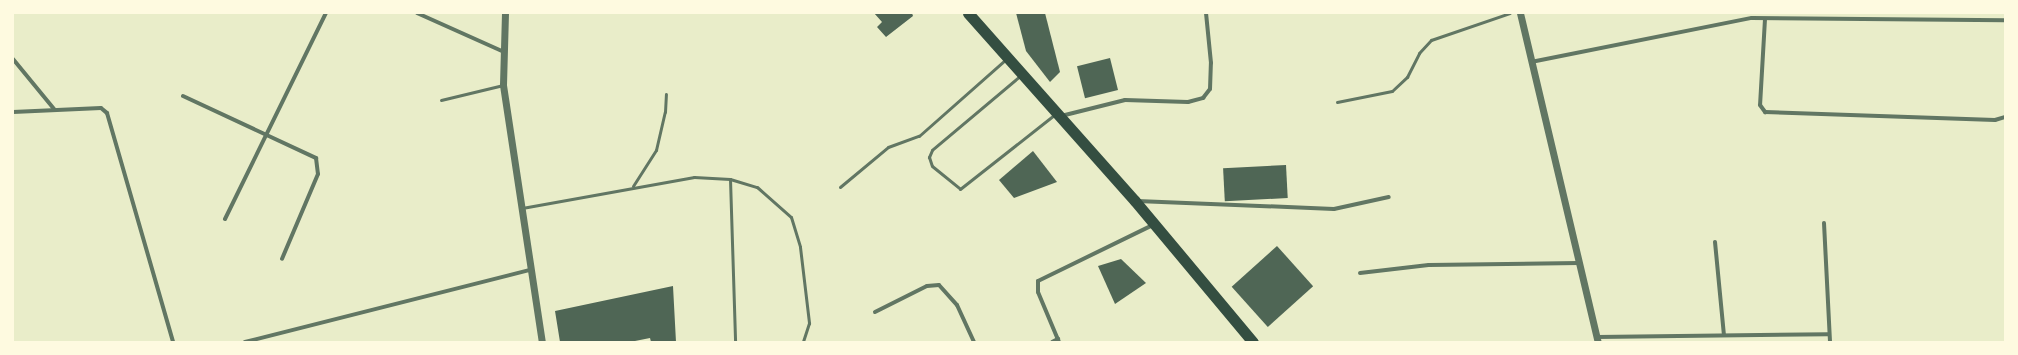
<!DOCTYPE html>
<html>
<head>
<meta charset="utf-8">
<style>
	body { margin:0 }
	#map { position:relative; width:2018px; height:355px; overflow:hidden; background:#e9edc9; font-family:"Asap Condensed",sans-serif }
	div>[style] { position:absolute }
	.building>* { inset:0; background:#4f6655; transform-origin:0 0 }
	.service>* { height:3px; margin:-1.5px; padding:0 1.5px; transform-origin:1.5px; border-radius:1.5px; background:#617663 }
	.minor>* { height:4px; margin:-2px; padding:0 2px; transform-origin:2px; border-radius:2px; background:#617663 }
	.tertiary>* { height:7px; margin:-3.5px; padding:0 3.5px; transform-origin:3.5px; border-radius:3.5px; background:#617663 }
	.trunk>* { height:11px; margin:-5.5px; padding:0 5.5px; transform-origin:5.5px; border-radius:5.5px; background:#344e41 }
	span { translate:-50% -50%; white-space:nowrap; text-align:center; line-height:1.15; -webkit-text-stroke:3px #fefae0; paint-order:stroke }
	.frame { position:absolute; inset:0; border:14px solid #fefae0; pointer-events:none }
</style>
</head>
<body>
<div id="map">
	<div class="building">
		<div style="clip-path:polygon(874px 13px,912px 13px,913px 16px,886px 37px,877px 27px,882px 22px)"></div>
		<div style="clip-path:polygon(1016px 13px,1045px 13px,1060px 72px,1050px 82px,1026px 51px)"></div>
		<div style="left:1110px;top:58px;width:33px;height:34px;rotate:76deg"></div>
		<div style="clip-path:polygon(1033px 151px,1057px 182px,1014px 198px,999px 180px)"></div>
		<div style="left:1286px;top:165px;width:33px;height:63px;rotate:87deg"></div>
		<div style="left:1277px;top:246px;width:54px;height:61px;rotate:48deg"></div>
		<div style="clip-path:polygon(1121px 259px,1146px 283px,1115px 304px,1098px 266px)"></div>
		<div style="clip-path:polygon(673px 286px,676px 342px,651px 342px,650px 338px,630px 342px,560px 342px,555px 311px)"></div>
	</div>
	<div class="service">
		<div style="left:1021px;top:75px;width:116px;rotate:139.9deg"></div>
		<div style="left:932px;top:150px;width:8px;rotate:113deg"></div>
		<div style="left:929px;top:157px;width:9px;rotate:72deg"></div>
		<div style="left:932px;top:166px;width:36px;rotate:39deg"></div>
		<div style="left:960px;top:189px;width:120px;rotate:-38.2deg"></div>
		<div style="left:441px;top:100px;width:64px;rotate:-13.6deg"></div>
		<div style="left:1337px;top:102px;width:56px;rotate:-11.3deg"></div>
		<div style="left:1392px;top:91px;width:21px;rotate:-43deg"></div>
		<div style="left:1407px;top:77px;width:27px;rotate:-63deg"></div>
		<div style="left:1419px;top:53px;width:18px;rotate:-47deg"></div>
		<div style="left:1431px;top:40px;width:83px;rotate:-18.9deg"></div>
		<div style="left:730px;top:179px;width:163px;rotate:88.2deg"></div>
		<div style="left:633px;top:186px;width:43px;rotate:-57.4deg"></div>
		<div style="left:656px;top:150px;width:39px;rotate:-77deg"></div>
		<div style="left:665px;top:112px;width:18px;rotate:-87deg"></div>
		<div style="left:840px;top:187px;width:62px;rotate:-39.8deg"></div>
		<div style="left:888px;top:147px;width:33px;rotate:-20deg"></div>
		<div style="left:919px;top:136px;width:115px;rotate:-41.5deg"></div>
		<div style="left:522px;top:208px;width:175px;rotate:-10.2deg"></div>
		<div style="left:694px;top:177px;width:36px;rotate:3deg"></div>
		<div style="left:730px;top:179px;width:28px;rotate:17deg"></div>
		<div style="left:757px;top:187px;width:45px;rotate:41.4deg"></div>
		<div style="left:791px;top:217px;width:31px;rotate:73deg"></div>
		<div style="left:800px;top:247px;width:77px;rotate:83.2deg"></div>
		<div style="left:809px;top:323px;width:20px;rotate:108deg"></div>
	</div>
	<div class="minor">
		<div style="left:417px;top:13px;width:93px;rotate:24.1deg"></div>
		<div style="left:1765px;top:19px;width:86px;rotate:93.3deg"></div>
		<div style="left:1760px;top:105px;width:9px;rotate:54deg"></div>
		<div style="left:1765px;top:112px;width:230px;rotate:2deg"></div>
		<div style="left:1995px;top:120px;width:10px;rotate:-17deg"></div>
		<div style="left:13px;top:59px;width:65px;rotate:50.6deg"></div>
		<div style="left:1531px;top:62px;width:225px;rotate:-11.3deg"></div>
		<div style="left:1752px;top:18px;width:253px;rotate:0.5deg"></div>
		<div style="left:183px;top:96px;width:147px;rotate:25deg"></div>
		<div style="left:316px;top:158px;width:16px;rotate:83deg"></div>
		<div style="left:318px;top:174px;width:92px;rotate:113deg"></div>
		<div style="left:13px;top:112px;width:88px;rotate:-2.6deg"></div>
		<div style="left:101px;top:108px;width:8px;rotate:40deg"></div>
		<div style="left:107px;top:113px;width:238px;rotate:73.9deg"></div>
		<div style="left:1061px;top:116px;width:66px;rotate:-14deg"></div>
		<div style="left:1125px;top:100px;width:63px;rotate:1.8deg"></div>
		<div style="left:1188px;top:102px;width:16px;rotate:-15deg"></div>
		<div style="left:1203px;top:98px;width:11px;rotate:-52deg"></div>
		<div style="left:1210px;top:89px;width:26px;rotate:-88deg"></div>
		<div style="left:1211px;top:63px;width:50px;rotate:-95.7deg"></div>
		<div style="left:1137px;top:201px;width:197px;rotate:2.3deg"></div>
		<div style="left:1334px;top:209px;width:56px;rotate:-12.3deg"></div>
		<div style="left:225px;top:219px;width:229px;rotate:-63.9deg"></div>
		<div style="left:1824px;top:223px;width:119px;rotate:87.1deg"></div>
		<div style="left:1715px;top:242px;width:93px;rotate:84.5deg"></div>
		<div style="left:1360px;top:273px;width:69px;rotate:-6.6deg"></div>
		<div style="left:1429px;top:265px;width:150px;rotate:-0.8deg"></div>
		<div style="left:875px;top:312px;width:58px;rotate:-26.6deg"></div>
		<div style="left:927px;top:286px;width:12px;rotate:-5deg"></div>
		<div style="left:939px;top:285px;width:27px;rotate:48deg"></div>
		<div style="left:957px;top:305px;width:41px;rotate:65.3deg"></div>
		<div style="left:1597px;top:337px;width:231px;rotate:-0.7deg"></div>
		<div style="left:245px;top:342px;width:294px;rotate:-14.2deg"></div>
		<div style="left:1052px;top:342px;width:7px;rotate:-27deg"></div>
		<div style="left:1059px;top:342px;width:54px;rotate:-112.8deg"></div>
		<div style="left:1038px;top:292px;width:11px;rotate:-90deg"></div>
		<div style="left:1038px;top:281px;width:128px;rotate:-26deg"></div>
	</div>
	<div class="tertiary">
		<div style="left:505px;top:13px;width:72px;rotate:91.6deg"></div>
		<div style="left:503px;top:85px;width:260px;rotate:81.4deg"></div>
		<div style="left:1520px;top:13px;width:338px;rotate:76.7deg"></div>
	</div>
	<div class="trunk">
		<div style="left:968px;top:13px;width:251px;rotate:48.4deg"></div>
		<div style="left:1135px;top:201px;width:184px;rotate:50.1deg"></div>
	</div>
	<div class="frame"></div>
</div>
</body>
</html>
